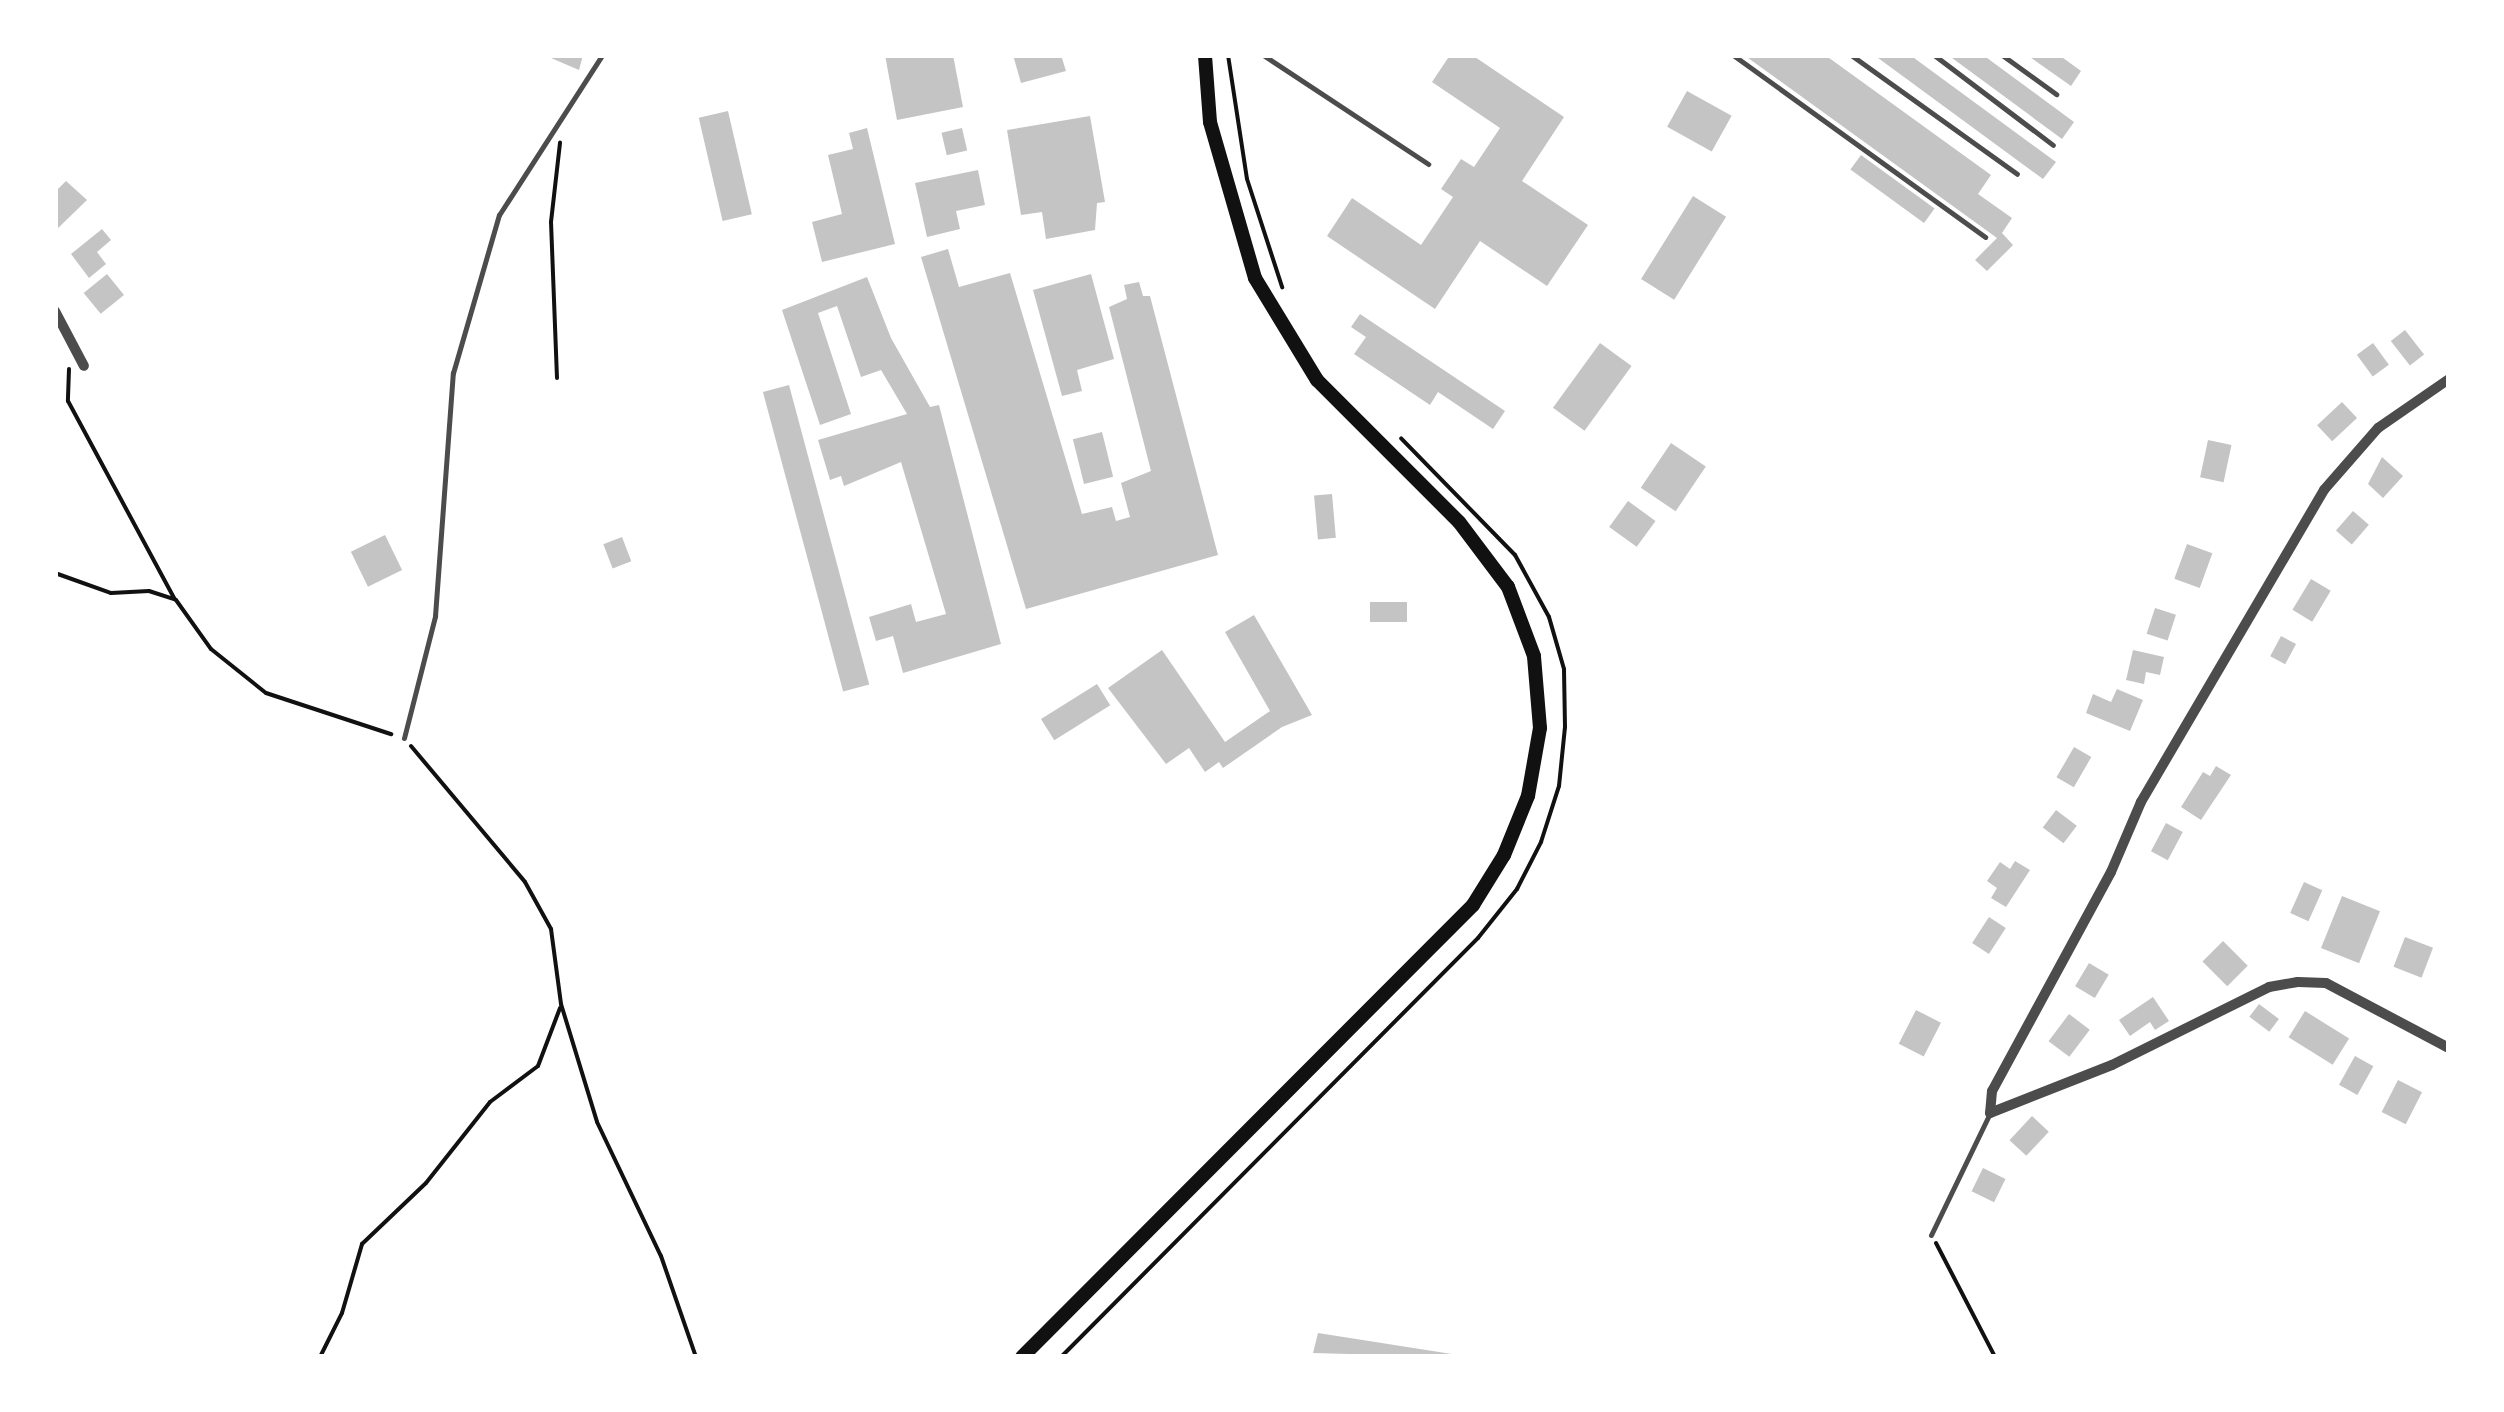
<!DOCTYPE html>
<html>
<head>
<meta charset="utf-8">
<style>
	body { margin:0 }
	#map { position:relative; width:2504px; height:1412px; overflow:hidden; background:#fff; font-family:"Sofia Sans Condensed",sans-serif }
	div>[style] { position:absolute }
	.building>* { inset:0; background:#c4c4c4; transform-origin:0 0 }
	.path>* { height:4px; margin:-2px; padding:0 2px; transform-origin:2px; border-radius:2px; background:#111 }
	.service>* { height:5px; margin:-2.5px; padding:0 2.5px; transform-origin:2.5px; border-radius:2.5px; background:#4c4c4c }
	.minor>* { height:10px; margin:-5px; padding:0 5px; transform-origin:5px; border-radius:5px; background:#4c4c4c }
	.secondary>* { height:14px; margin:-7px; padding:0 7px; transform-origin:7px; border-radius:7px; background:#111 }
	span { translate:-50% -50%; white-space:nowrap; text-align:center; line-height:1.15; -webkit-text-stroke:10px #fff; paint-order:stroke }
	.frame { position:absolute; inset:0; border:58px solid #fff; pointer-events:none }
</style>
</head>
<body>
<div id="map">
	<div class="building">
		<div style="clip-path:polygon(544px 55px,583px 55px,579px 70px)"></div>
		<div style="clip-path:polygon(885px 55px,953px 55px,963px 107px,897px 120px)"></div>
		<div style="clip-path:polygon(1013px 55px,1061px 55px,1066px 71px,1021px 83px)"></div>
		<div style="clip-path:polygon(1450px 55px,1472px 55px,1564px 117px,1522px 181px,1588px 225px,1547px 286px,1480px 241px,1435px 309px,1327px 236px,1352px 198px,1421px 245px,1453px 197px,1441px 189px,1461px 159px,1474px 167px,1500px 128px,1432px 82px)"></div>
		<div style="clip-path:polygon(1744px 55px,1825px 55px,1991px 175px,1978px 194px,2012px 218px,2002px 233px,2013px 245px,1987px 271px,1975px 260px,1997px 238px)"></div>
		<div style="clip-path:polygon(1874px 55px,1910px 55px,2056px 162px,2043px 179px)"></div>
		<div style="clip-path:polygon(1948px 55px,1983px 55px,2074px 122px,2062px 139px)"></div>
		<div style="clip-path:polygon(2027px 55px,2059px 55px,2081px 71px,2071px 86px)"></div>
		<div style="left:1687px;top:91px;width:51px;height:41px;rotate:29deg"></div>
		<div style="left:728px;top:111px;width:106px;height:30px;rotate:77deg"></div>
		<div style="clip-path:polygon(1090px 116px,1105px 202px,1097px 203px,1095px 230px,1046px 239px,1042px 212px,1021px 215px,1007px 130px)"></div>
		<div style="clip-path:polygon(867px 128px,895px 244px,822px 262px,812px 222px,842px 214px,828px 155px,853px 149px,849px 133px)"></div>
		<div style="left:962px;top:128px;width:23px;height:21px;rotate:77deg"></div>
		<div style="left:1861px;top:155px;width:91px;height:18px;rotate:36deg"></div>
		<div style="clip-path:polygon(978px 170px,985px 205px,956px 211px,960px 229px,927px 237px,915px 183px)"></div>
		<div style="clip-path:polygon(66px 181px,87px 200px,55px 231px,55px 192px)"></div>
		<div style="left:1693px;top:196px;width:39px;height:98px;rotate:32deg"></div>
		<div style="clip-path:polygon(102px 229px,111px 240px,97px 252px,106px 264px,89px 278px,71px 254px)"></div>
		<div style="clip-path:polygon(948px 249px,959px 287px,1010px 273px,1082px 514px,1112px 507px,1116px 521px,1130px 517px,1121px 483px,1151px 471px,1109px 307px,1127px 299px,1124px 285px,1139px 282px,1143px 296px,1150px 296px,1218px 555px,1026px 609px,921px 257px)"></div>
		<div style="left:107px;top:274px;width:27px;height:30px;rotate:51deg"></div>
		<div style="clip-path:polygon(1091px 274px,1114px 359px,1077px 370px,1082px 391px,1062px 396px,1033px 290px)"></div>
		<div style="clip-path:polygon(867px 277px,891px 338px,930px 407px,939px 405px,1001px 644px,903px 673px,893px 636px,876px 641px,869px 617px,911px 604px,916px 622px,946px 614px,901px 462px,844px 486px,841px 476px,830px 480px,818px 440px,907px 414px,881px 370px,861px 377px,837px 306px,818px 313px,851px 414px,820px 425px,782px 310px)"></div>
		<div style="clip-path:polygon(1360px 314px,1505px 411px,1493px 429px,1438px 392px,1430px 405px,1354px 354px,1366px 337px,1351px 327px)"></div>
		<div style="left:2405px;top:330px;width:31px;height:18px;rotate:52deg"></div>
		<div style="left:1600px;top:343px;width:39px;height:80px;rotate:36deg"></div>
		<div style="left:2373px;top:343px;width:27px;height:20px;rotate:54deg"></div>
		<div style="left:789px;top:385px;width:310px;height:27px;rotate:75deg"></div>
		<div style="left:2342px;top:402px;width:22px;height:34px;rotate:47deg"></div>
		<div style="left:1102px;top:432px;width:46px;height:30px;rotate:76deg"></div>
		<div style="left:2208px;top:440px;width:24px;height:38px;rotate:12deg"></div>
		<div style="left:1671px;top:443px;width:42px;height:54px;rotate:34deg"></div>
		<div style="clip-path:polygon(2382px 457px,2403px 476px,2383px 498px,2368px 484px)"></div>
		<div style="left:1332px;top:494px;width:44px;height:18px;rotate:85deg"></div>
		<div style="left:1628px;top:501px;width:34px;height:32px;rotate:36deg"></div>
		<div style="left:2353px;top:511px;width:21px;height:26px;rotate:41deg"></div>
		<div style="left:385px;top:535px;width:39px;height:38px;rotate:64deg"></div>
		<div style="left:622px;top:537px;width:26px;height:20px;rotate:69deg"></div>
		<div style="left:2187px;top:544px;width:27px;height:37px;rotate:20deg"></div>
		<div style="left:2311px;top:579px;width:23px;height:36px;rotate:31deg"></div>
		<div style="left:1370px;top:602px;width:37px;height:20px"></div>
		<div style="left:2155px;top:608px;width:22px;height:27px;rotate:18deg"></div>
		<div style="clip-path:polygon(1254px 615px,1312px 715px,1282px 727px,1223px 768px,1219px 762px,1205px 772px,1189px 748px,1166px 764px,1108px 688px,1162px 650px,1225px 742px,1270px 711px,1225px 632px)"></div>
		<div style="left:2281px;top:636px;width:17px;height:23px;rotate:28deg"></div>
		<div style="clip-path:polygon(2133px 650px,2164px 657px,2160px 675px,2146px 672px,2144px 684px,2126px 680px)"></div>
		<div style="left:1097px;top:684px;width:25px;height:66px;rotate:58deg"></div>
		<div style="clip-path:polygon(2117px 689px,2143px 700px,2130px 731px,2086px 713px,2093px 694px,2111px 702px)"></div>
		<div style="left:2074px;top:747px;width:20px;height:35px;rotate:30deg"></div>
		<div style="clip-path:polygon(2216px 766px,2231px 775px,2201px 820px,2181px 807px,2203px 772px,2210px 776px)"></div>
		<div style="left:2056px;top:810px;width:26px;height:22px;rotate:37deg"></div>
		<div style="left:2166px;top:823px;width:19px;height:32px;rotate:28deg"></div>
		<div style="clip-path:polygon(2015px 861px,2030px 870px,2006px 907px,1991px 898px,1997px 888px,1987px 881px,2000px 862px,2010px 869px)"></div>
		<div style="left:2304px;top:882px;width:20px;height:34px;rotate:24deg"></div>
		<div style="left:2342px;top:896px;width:41px;height:56px;rotate:22deg"></div>
		<div style="left:1989px;top:917px;width:20px;height:31px;rotate:33deg"></div>
		<div style="left:2405px;top:937px;width:30px;height:32px;rotate:21deg"></div>
		<div style="left:2223px;top:941px;width:35px;height:29px;rotate:45deg"></div>
		<div style="left:2089px;top:963px;width:23px;height:27px;rotate:31deg"></div>
		<div style="clip-path:polygon(2153px 997px,2169px 1021px,2155px 1030px,2150px 1022px,2130px 1036px,2119px 1020px)"></div>
		<div style="left:2259px;top:1004px;width:25px;height:16px;rotate:37deg"></div>
		<div style="left:1916px;top:1010px;width:28px;height:38px;rotate:27deg"></div>
		<div style="left:2305px;top:1011px;width:52px;height:31px;rotate:32deg"></div>
		<div style="left:2069px;top:1014px;width:26px;height:34px;rotate:37deg"></div>
		<div style="left:2355px;top:1056px;width:21px;height:33px;rotate:29deg"></div>
		<div style="left:2398px;top:1080px;width:27px;height:36px;rotate:27deg"></div>
		<div style="left:2032px;top:1116px;width:23px;height:33px;rotate:43deg"></div>
		<div style="left:1983px;top:1168px;width:25px;height:26px;rotate:26deg"></div>
		<div style="clip-path:polygon(1318px 1333px,1458px 1355px,1458px 1357px,1313px 1353px)"></div>
	</div>
	<div class="path">
		<div style="left:1228px;top:55px;width:125px;rotate:81.3deg"></div>
		<div style="left:1247px;top:179px;width:114px;rotate:72deg"></div>
		<div style="left:69px;top:369px;width:32px;rotate:92deg"></div>
		<div style="left:68px;top:401px;width:224px;rotate:61.7deg"></div>
		<div style="left:557px;top:378px;width:156px;rotate:-92.2deg"></div>
		<div style="left:551px;top:222px;width:80px;rotate:-83.5deg"></div>
		<div style="left:55px;top:573px;width:59px;rotate:19.7deg"></div>
		<div style="left:111px;top:593px;width:38px;rotate:-3deg"></div>
		<div style="left:149px;top:591px;width:28px;rotate:18deg"></div>
		<div style="left:176px;top:600px;width:60px;rotate:54.5deg"></div>
		<div style="left:211px;top:649px;width:70px;rotate:38.7deg"></div>
		<div style="left:266px;top:693px;width:132px;rotate:18.2deg"></div>
		<div style="left:411px;top:746px;width:177px;rotate:50deg"></div>
		<div style="left:525px;top:882px;width:54px;rotate:61deg"></div>
		<div style="left:551px;top:929px;width:76px;rotate:82.4deg"></div>
		<div style="left:561px;top:1004px;width:123px;rotate:73deg"></div>
		<div style="left:597px;top:1122px;width:148px;rotate:64.5deg"></div>
		<div style="left:661px;top:1256px;width:107px;rotate:70.9deg"></div>
		<div style="left:1936px;top:1243px;width:128px;rotate:62.6deg"></div>
		<div style="left:320px;top:1357px;width:49px;rotate:-63.4deg"></div>
		<div style="left:342px;top:1313px;width:72px;rotate:-73.8deg"></div>
		<div style="left:362px;top:1244px;width:88px;rotate:-43.6deg"></div>
		<div style="left:426px;top:1183px;width:103px;rotate:-51.7deg"></div>
		<div style="left:490px;top:1102px;width:60px;rotate:-36.9deg"></div>
		<div style="left:538px;top:1066px;width:62px;rotate:-69.2deg"></div>
		<div style="left:1061px;top:1357px;width:591px;rotate:-45.14deg"></div>
		<div style="left:1478px;top:938px;width:63px;rotate:-51.5deg"></div>
		<div style="left:1517px;top:889px;width:53px;rotate:-62.9deg"></div>
		<div style="left:1541px;top:842px;width:59px;rotate:-72.2deg"></div>
		<div style="left:1559px;top:786px;width:59px;rotate:-84.2deg"></div>
		<div style="left:1565px;top:727px;width:58px;rotate:-91deg"></div>
		<div style="left:1564px;top:669px;width:54px;rotate:-106.1deg"></div>
		<div style="left:1549px;top:617px;width:71px;rotate:-118.7deg"></div>
		<div style="left:1515px;top:555px;width:163px;rotate:-134.3deg"></div>
	</div>
	<div class="service">
		<div style="left:1263px;top:55px;width:198px;rotate:33.4deg"></div>
		<div style="left:1733px;top:55px;width:311px;rotate:35.8deg"></div>
		<div style="left:1851px;top:55px;width:204px;rotate:35.6deg"></div>
		<div style="left:1934px;top:55px;width:149px;rotate:37.1deg"></div>
		<div style="left:2002px;top:55px;width:67px;rotate:35.8deg"></div>
		<div style="left:404px;top:738px;width:126px;rotate:-75.7deg"></div>
		<div style="left:435px;top:616px;width:244px;rotate:-85.8deg"></div>
		<div style="left:453px;top:373px;width:165px;rotate:-73.8deg"></div>
		<div style="left:499px;top:215px;width:190px;rotate:-57.2deg"></div>
		<div style="left:1931px;top:1235px;width:133px;rotate:-64.2deg"></div>
	</div>
	<div class="minor">
		<div style="left:55px;top:311px;width:62px;rotate:62.2deg"></div>
		<div style="left:2449px;top:379px;width:86px;rotate:145.4deg"></div>
		<div style="left:2378px;top:428px;width:82px;rotate:131.1deg"></div>
		<div style="left:2324px;top:490px;width:362px;rotate:120.4deg"></div>
		<div style="left:2141px;top:802px;width:76px;rotate:113.2deg"></div>
		<div style="left:2111px;top:872px;width:249px;rotate:118.5deg"></div>
		<div style="left:1992px;top:1091px;width:22px;rotate:95deg"></div>
		<div style="left:1990px;top:1113px;width:131px;rotate:-21.5deg"></div>
		<div style="left:2112px;top:1065px;width:175px;rotate:-26.4deg"></div>
		<div style="left:2269px;top:987px;width:29px;rotate:-10deg"></div>
		<div style="left:2298px;top:982px;width:28px;rotate:2deg"></div>
		<div style="left:2326px;top:983px;width:139px;rotate:27.9deg"></div>
	</div>
	<div class="secondary">
		<div style="left:1022px;top:1357px;width:639px;rotate:-45.06deg"></div>
		<div style="left:1473px;top:905px;width:59px;rotate:-58.2deg"></div>
		<div style="left:1504px;top:855px;width:64px;rotate:-67.9deg"></div>
		<div style="left:1528px;top:796px;width:69px;rotate:-80deg"></div>
		<div style="left:1540px;top:728px;width:72px;rotate:-94.8deg"></div>
		<div style="left:1534px;top:656px;width:74px;rotate:-110.6deg"></div>
		<div style="left:1508px;top:587px;width:81px;rotate:-127deg"></div>
		<div style="left:1459px;top:522px;width:201px;rotate:-135deg"></div>
		<div style="left:1317px;top:380px;width:119px;rotate:-121.3deg"></div>
		<div style="left:1255px;top:278px;width:162px;rotate:-106.1deg"></div>
		<div style="left:1210px;top:122px;width:67px;rotate:-94.3deg"></div>
	</div>
	<div class="frame"></div>
</div>
</body>
</html>
